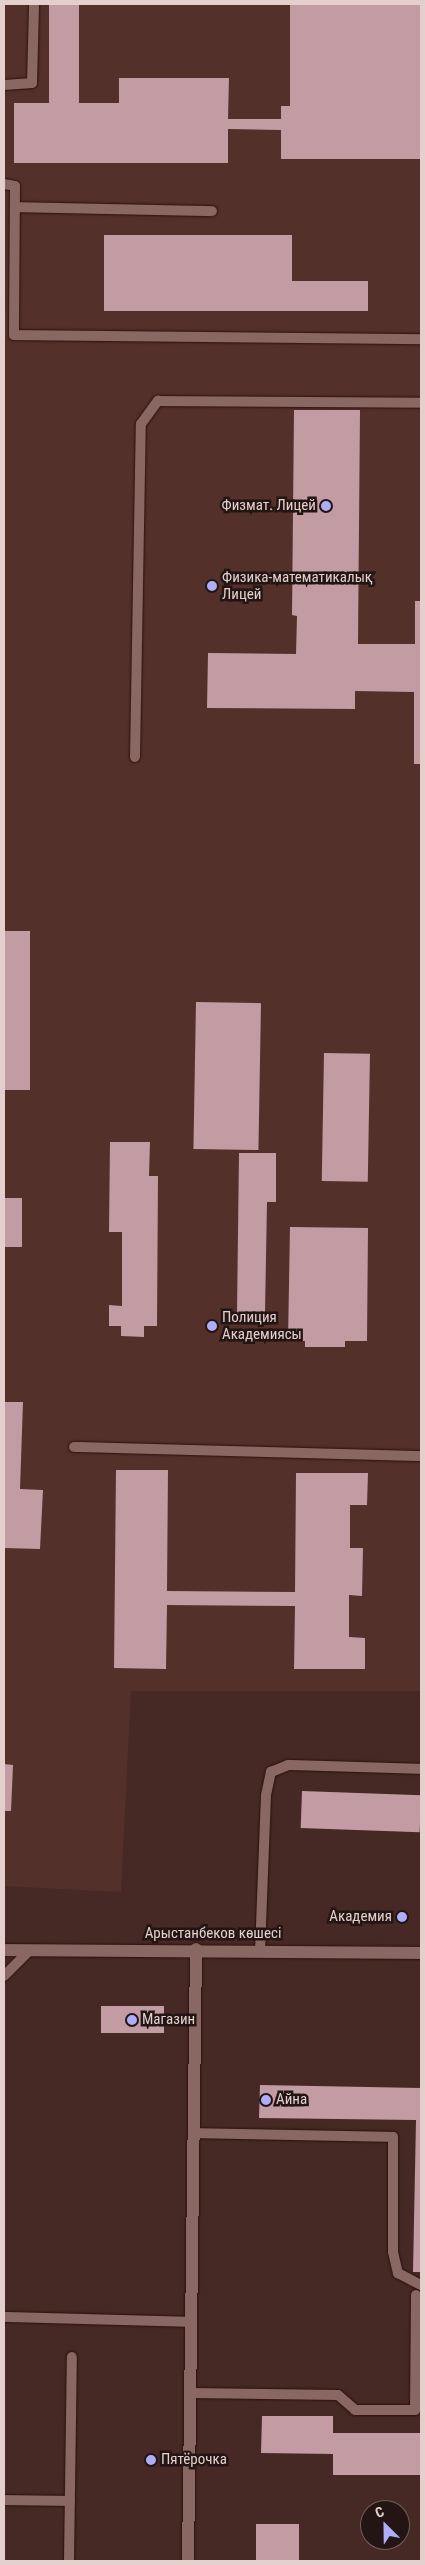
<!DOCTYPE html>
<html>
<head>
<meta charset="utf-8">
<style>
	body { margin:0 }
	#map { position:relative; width:425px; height:2565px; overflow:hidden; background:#462924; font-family:"Roboto Condensed",sans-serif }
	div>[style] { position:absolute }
	.built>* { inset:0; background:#54302a }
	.building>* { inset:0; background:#c29ca2; transform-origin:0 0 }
	.roads { filter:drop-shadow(0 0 1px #2b100d) drop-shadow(0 0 1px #2b100d) }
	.service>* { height:10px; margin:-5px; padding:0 5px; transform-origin:5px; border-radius:5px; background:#896762 }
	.minor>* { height:12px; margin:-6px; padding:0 6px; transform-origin:6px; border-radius:6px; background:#896762 }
	.tertiary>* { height:12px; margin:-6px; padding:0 6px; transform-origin:6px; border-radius:6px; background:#896762 }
	.dots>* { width:14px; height:14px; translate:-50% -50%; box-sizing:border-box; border:2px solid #231513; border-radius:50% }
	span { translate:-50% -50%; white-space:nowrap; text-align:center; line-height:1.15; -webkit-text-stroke:5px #231513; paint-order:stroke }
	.poi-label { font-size:15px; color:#e3cfcc }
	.right { translate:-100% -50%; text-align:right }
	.left { translate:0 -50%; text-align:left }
	.street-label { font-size:15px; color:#e3cfcc }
	.frame { position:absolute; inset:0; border:5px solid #e3cfcc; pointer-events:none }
	.north { position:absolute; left:360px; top:2500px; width:50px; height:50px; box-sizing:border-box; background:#231513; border:1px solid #705f5d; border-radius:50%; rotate:337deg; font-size:14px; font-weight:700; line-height:20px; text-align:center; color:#e3cfcc }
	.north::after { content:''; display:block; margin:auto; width:18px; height:22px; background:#aeaefb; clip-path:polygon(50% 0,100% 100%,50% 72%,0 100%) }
</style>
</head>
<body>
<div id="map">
	<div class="built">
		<div style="clip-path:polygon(4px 4px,421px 4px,421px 1691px,131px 1691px,121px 1892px,4px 1886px)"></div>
	</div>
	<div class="building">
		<div style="clip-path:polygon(49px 4px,79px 4px,79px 103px,119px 103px,119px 78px,229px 78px,228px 119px,281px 119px,281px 106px,290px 106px,290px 4px,421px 4px,421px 159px,281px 159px,281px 130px,228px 129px,228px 163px,14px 163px,14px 103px,49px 103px)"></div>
		<div style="clip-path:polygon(104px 235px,292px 235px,292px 281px,368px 281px,368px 311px,104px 311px)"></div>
		<div style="clip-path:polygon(294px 410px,360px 410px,358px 644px,415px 644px,415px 601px,421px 601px,421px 764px,414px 764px,414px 692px,355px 691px,355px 709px,207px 708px,208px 653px,296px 654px,297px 616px,292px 615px)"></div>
		<div style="left:4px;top:931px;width:26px;height:159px"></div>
		<div style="left:196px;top:1002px;width:65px;height:147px;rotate:1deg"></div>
		<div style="left:324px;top:1053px;width:46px;height:128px;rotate:1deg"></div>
		<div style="clip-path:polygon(110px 1142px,150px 1142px,149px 1176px,158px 1176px,157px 1326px,144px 1326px,144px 1337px,121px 1336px,121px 1326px,109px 1326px,109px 1305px,122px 1306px,122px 1232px,109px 1232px)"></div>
		<div style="clip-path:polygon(239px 1153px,276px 1153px,276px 1202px,267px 1202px,265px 1313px,237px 1313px)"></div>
		<div style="left:4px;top:1198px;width:18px;height:49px"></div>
		<div style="clip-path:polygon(290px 1227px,368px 1228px,367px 1341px,345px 1341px,345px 1347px,305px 1347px,305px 1341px,288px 1341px)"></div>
		<div style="clip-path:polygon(4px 1402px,23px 1402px,20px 1489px,43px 1490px,40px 1549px,4px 1548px)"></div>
		<div style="clip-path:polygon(116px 1470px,168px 1470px,167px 1591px,295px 1592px,296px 1473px,368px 1473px,367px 1505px,350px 1505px,350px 1548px,363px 1548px,362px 1596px,349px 1595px,349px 1637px,365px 1638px,365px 1669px,294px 1669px,295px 1606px,167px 1605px,166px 1669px,114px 1668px)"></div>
		<div style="clip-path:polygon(4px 1764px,13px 1765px,11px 1811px,4px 1811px)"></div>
		<div style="left:302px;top:1791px;width:119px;height:37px;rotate:2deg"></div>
		<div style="left:101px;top:2006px;width:63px;height:27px"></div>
		<div style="clip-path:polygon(260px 2085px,421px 2088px,421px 2272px,413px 2272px,416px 2120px,259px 2118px)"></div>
		<div style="clip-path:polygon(262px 2416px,333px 2416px,333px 2433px,421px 2433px,421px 2475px,333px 2475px,333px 2454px,261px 2453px)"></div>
		<div style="left:256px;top:2524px;width:43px;height:37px"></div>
	</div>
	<div class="roads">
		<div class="service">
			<div style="left:4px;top:85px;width:28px;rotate:-4deg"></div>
			<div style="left:32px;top:83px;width:79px;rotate:-88.5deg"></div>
			<div style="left:4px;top:184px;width:11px;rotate:10deg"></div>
			<div style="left:15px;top:186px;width:149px;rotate:90.4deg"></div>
			<div style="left:14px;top:335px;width:407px;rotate:0.6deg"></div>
			<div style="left:15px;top:207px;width:197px;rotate:1.2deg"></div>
			<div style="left:135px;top:757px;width:333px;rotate:-89deg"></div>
			<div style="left:141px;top:424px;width:29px;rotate:-54deg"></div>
			<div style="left:158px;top:401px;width:263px;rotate:0.4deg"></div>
			<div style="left:74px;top:1447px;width:347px;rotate:1.5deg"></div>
			<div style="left:260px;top:1951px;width:156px;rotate:-87.8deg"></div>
			<div style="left:266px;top:1795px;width:24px;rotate:-78deg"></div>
			<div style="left:271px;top:1772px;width:18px;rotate:-22deg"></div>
			<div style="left:288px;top:1765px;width:133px;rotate:1.7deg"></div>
			<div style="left:4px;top:1976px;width:35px;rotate:-45deg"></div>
			<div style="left:193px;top:2133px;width:200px;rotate:1.1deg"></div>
			<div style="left:393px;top:2137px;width:115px;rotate:90deg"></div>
			<div style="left:393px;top:2252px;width:22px;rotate:77deg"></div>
			<div style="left:398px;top:2273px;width:26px;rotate:28deg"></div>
			<div style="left:4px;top:2317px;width:187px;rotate:1.5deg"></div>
			<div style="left:191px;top:2393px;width:147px;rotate:0.8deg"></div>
			<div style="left:338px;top:2395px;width:23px;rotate:41deg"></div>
			<div style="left:355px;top:2410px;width:60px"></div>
			<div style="left:415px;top:2410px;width:115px;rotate:-89.5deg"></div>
			<div style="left:4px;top:2500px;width:66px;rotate:0.9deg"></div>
			<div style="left:69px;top:2561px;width:204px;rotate:-89.2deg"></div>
		</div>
		<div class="minor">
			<div style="left:188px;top:2561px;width:612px;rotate:-89.25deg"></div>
		</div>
		<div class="tertiary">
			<div style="left:4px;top:1950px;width:417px;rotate:0.4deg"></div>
		</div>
	</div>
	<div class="dots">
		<div style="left:326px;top:506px;background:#aeaefb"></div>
		<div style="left:212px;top:586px;background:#aeaefb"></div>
		<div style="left:212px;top:1326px;background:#aeaefb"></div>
		<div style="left:402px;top:1917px;background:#aeaefb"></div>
		<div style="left:132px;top:2020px;background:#aeaefb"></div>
		<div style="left:266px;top:2100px;background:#aeaefb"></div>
		<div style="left:151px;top:2460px;background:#aeaefb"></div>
	</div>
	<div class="poi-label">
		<span class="right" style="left:316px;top:506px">Физмат. Лицей</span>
		<span class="left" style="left:222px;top:586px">Физика-математикалық<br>Лицей</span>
		<span class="left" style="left:222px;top:1326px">Полиция<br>Академиясы</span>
		<span class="right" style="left:392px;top:1917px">Академия</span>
		<span class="left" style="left:142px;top:2020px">Магазин</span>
		<span class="left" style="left:276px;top:2100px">Айна</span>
		<span class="left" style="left:161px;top:2460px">Пятёрочка</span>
	</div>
	<div class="street-label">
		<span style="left:213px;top:1934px">Арыстанбеков көшесі</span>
	</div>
	<div class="frame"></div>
	<div class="north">С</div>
</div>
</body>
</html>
